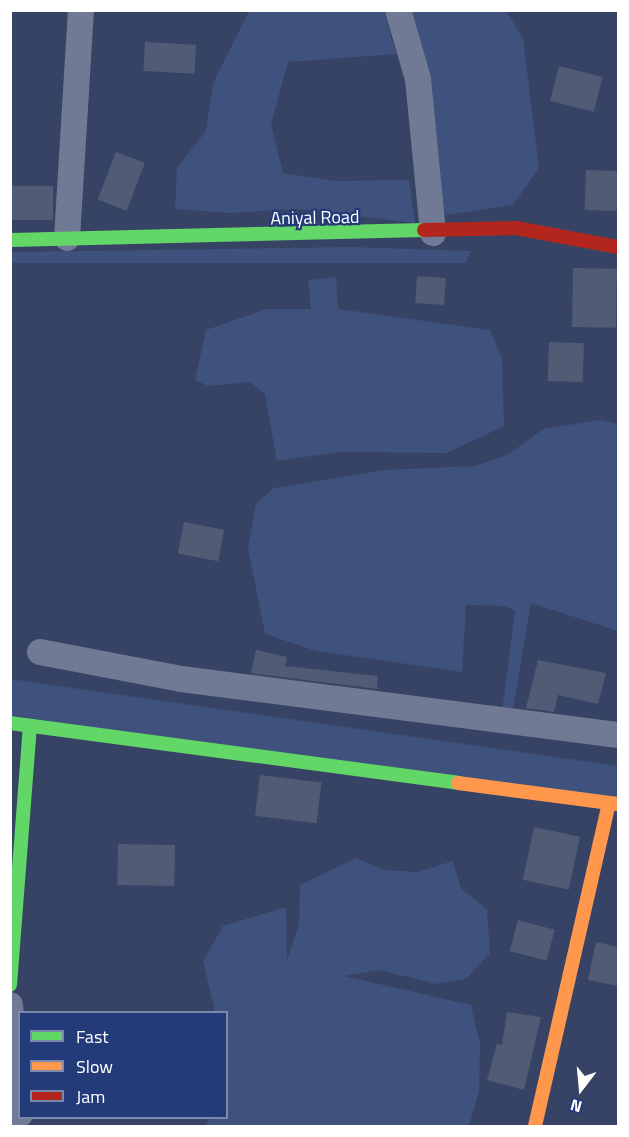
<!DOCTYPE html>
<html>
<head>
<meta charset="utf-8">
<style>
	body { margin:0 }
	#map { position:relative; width:629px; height:1137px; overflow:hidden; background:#374364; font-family:"Titillium Web",sans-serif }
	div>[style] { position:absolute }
	.water>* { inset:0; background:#3f517d }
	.building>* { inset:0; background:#505b75; transform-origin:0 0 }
	.street>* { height:26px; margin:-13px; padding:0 13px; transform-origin:13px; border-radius:13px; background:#717a94 }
	.fast>* { height:14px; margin:-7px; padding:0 7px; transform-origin:7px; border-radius:7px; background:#63d668 }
	.slow>* { height:14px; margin:-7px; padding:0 7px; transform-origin:7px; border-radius:7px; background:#ff974d }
	.jam>* { height:14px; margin:-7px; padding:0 7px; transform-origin:7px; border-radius:7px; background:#b3261e }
	span { translate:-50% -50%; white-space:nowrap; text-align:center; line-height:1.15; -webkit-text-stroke:4.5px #233b78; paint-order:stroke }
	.street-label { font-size:18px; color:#fff }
	.frame { position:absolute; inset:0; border:12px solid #fff; pointer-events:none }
	.legend { position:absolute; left:18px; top:1011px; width:210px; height:108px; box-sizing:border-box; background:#233b78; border:2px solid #7b89ae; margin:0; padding:8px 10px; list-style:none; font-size:18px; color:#fff }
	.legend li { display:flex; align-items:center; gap:12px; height:30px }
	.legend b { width:30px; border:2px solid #7b89ae }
	.north { position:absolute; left:551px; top:1059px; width:60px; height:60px; -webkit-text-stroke:4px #233b78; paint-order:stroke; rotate:196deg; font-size:16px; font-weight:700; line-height:24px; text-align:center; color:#fff }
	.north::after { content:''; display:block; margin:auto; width:21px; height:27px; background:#fff; clip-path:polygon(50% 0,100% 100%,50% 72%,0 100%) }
</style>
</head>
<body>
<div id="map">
	<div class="water">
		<div style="clip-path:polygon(249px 11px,384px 11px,396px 54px,288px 62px,271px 124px,283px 173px,335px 181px,409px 180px,415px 223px,299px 209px,229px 213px,175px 209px,177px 168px,206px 131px,213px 83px)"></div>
		<div style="clip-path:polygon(410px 11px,506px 11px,523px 38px,539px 168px,513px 205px,445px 215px)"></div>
		<div style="clip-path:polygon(351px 247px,471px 251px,466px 263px,11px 263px,10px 252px)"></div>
		<div style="clip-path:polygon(336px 277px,338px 309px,490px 330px,502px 359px,504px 426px,447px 453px,339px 452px,277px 461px,265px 394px,250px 382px,208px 386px,195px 380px,206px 330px,267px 309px,311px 309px,308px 280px)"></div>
		<div style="clip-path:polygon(600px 420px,618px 424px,618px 631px,531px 603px,511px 722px,501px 720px,515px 611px,505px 606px,466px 605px,462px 672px,316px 651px,265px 634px,248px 548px,256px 504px,274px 488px,383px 470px,476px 466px,509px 454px,543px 429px)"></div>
		<div style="clip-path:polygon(10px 679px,618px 766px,618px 812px,11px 715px)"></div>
		<div style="clip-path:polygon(356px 858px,384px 870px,418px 872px,453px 861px,461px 889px,487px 909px,490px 953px,466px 979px,437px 984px,379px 970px,344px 976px,471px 1005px,480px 1044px,479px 1091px,469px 1126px,204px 1126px,211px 1118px,226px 1118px,226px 1012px,215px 1012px,203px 961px,223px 926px,286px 907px,287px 960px,299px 925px,300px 885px)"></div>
	</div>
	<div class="building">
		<div style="left:145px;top:42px;width:51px;height:29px;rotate:3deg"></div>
		<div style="left:559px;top:66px;width:45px;height:36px;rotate:14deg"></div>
		<div style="left:116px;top:152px;width:31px;height:51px;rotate:21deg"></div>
		<div style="left:586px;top:170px;width:32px;height:40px;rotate:2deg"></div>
		<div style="left:53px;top:186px;width:34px;height:43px;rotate:90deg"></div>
		<div style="left:573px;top:268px;width:44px;height:59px;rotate:1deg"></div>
		<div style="left:417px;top:276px;width:29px;height:27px;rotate:4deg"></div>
		<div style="left:549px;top:342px;width:35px;height:39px;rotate:2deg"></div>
		<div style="left:184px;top:522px;width:41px;height:32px;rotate:11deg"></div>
		<div style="clip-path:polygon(256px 650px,287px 657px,285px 666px,378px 676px,377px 689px,251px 673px)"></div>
		<div style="clip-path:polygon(538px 660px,606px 673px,598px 704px,558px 695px,554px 712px,526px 708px)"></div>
		<div style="left:260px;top:775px;width:62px;height:41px;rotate:7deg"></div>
		<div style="left:534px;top:827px;width:47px;height:54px;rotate:12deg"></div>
		<div style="left:118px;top:844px;width:57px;height:41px;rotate:1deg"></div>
		<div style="left:518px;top:920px;width:38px;height:32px;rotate:15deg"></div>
		<div style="clip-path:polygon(596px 942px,618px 947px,618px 986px,588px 980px)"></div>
		<div style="clip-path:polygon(507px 1012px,541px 1017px,524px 1090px,487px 1080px,497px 1044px,502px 1045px)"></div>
	</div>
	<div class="street">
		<div style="left:398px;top:10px;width:72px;rotate:73.8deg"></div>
		<div style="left:418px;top:79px;width:155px;rotate:84.4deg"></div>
		<div style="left:67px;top:238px;width:228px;rotate:-86.5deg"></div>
		<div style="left:40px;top:652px;width:144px;rotate:10.8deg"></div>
		<div style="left:181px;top:679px;width:441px;rotate:7.3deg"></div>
		<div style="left:10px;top:1005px;width:110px;rotate:84.8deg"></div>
	</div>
	<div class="fast">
		<div style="left:10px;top:240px;width:414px;rotate:-1.4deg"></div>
		<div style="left:10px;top:723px;width:452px;rotate:7.6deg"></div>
		<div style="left:10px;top:985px;width:260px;rotate:-85.6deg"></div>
	</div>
	<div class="slow">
		<div style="left:458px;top:783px;width:161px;rotate:7.5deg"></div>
		<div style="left:535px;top:1126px;width:331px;rotate:-77.1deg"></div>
	</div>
	<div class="jam">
		<div style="left:424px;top:230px;width:92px;rotate:-1.2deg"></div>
		<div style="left:516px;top:228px;width:104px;rotate:10.6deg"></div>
	</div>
	<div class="street-label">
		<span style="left:315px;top:218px;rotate:-1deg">Aniyal Road</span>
	</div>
	<div class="frame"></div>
	<ul class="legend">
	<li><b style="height:8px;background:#63d668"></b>Fast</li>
	<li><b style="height:8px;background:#ff974d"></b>Slow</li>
	<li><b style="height:8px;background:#b3261e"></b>Jam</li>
	</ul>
	<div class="north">N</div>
</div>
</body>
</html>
